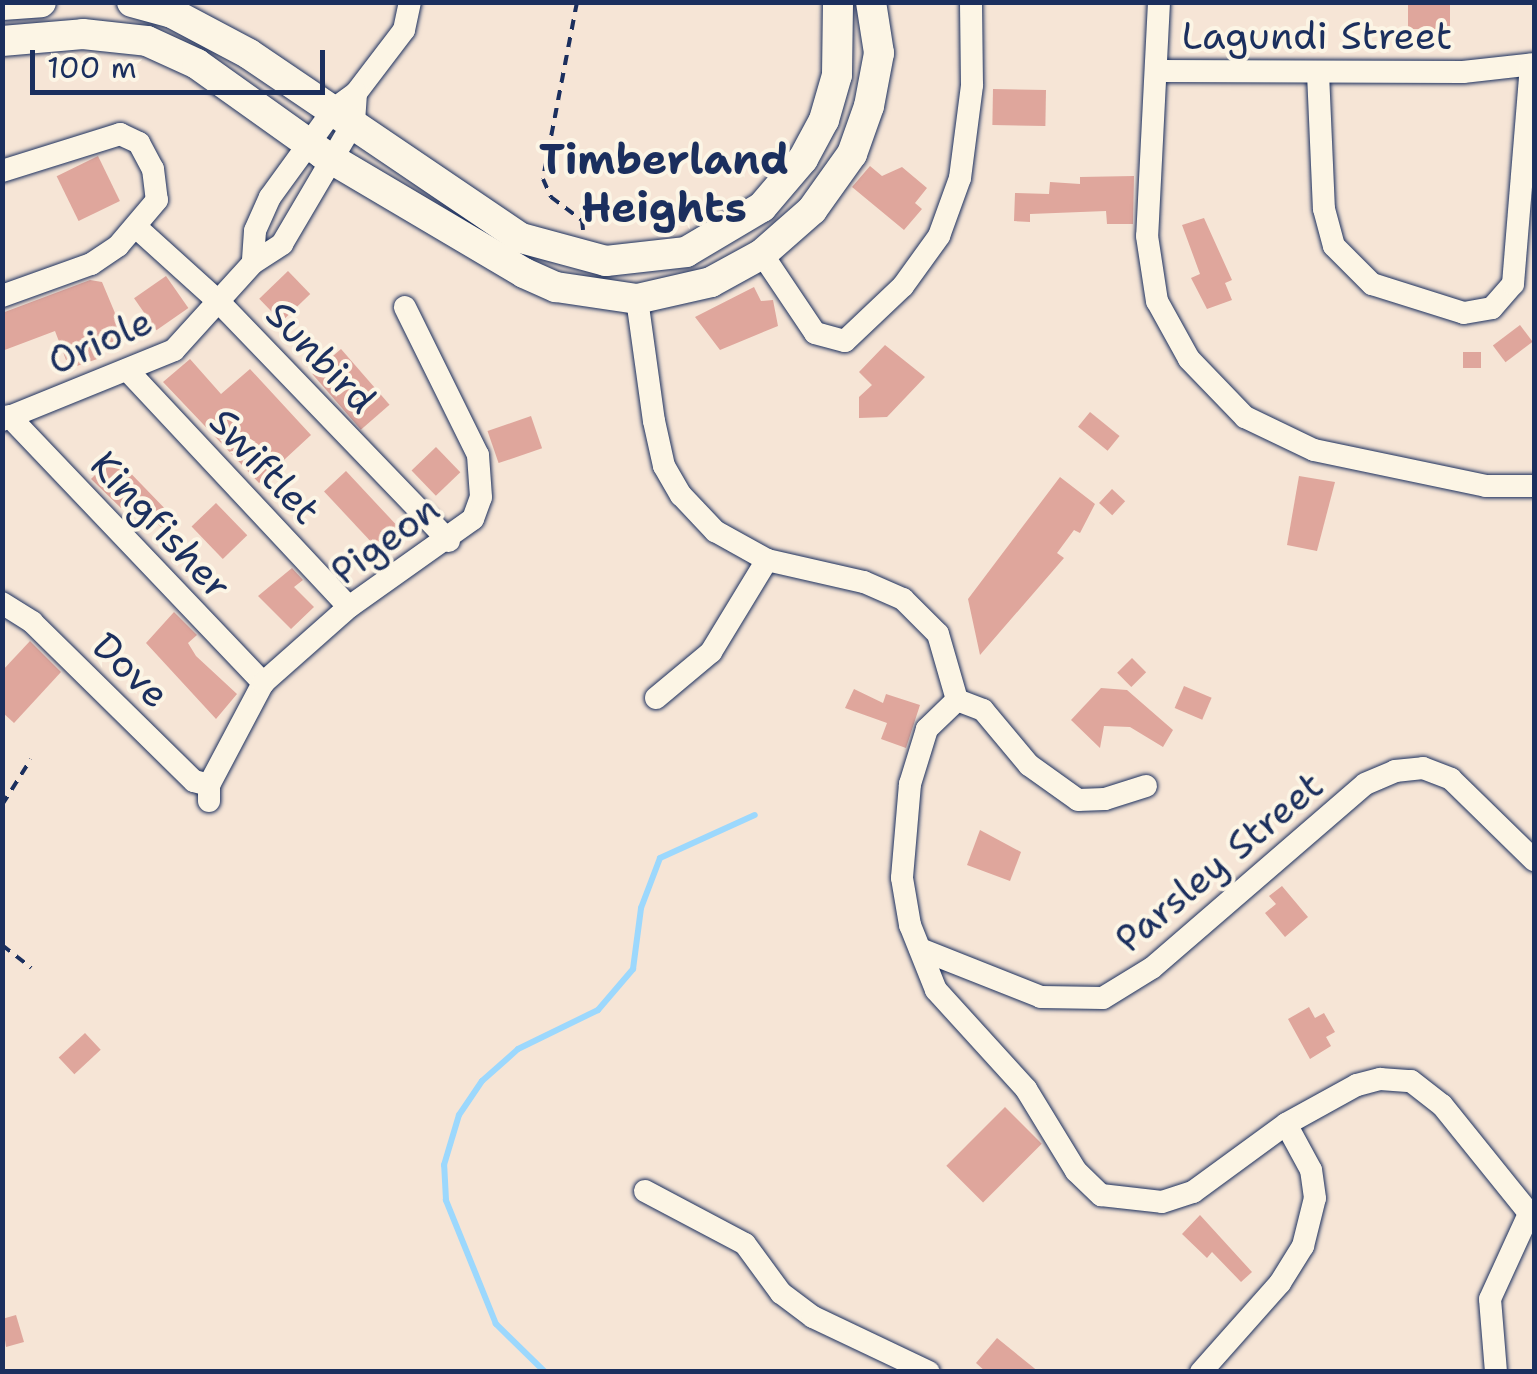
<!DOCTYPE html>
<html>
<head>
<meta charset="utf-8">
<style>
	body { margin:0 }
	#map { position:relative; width:1537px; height:1374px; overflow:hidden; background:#f6e5d6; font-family:"Shantell Sans",sans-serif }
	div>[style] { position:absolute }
	.stream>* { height:6px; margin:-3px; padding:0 3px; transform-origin:3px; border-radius:3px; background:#9cd8fd }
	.building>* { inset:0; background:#dfa69c; transform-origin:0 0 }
	.path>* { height:4px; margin-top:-2px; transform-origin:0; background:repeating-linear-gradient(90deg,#1b2f5e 0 10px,transparent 0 18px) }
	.roads { filter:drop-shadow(0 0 2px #1b2f5e) drop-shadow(0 0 2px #1b2f5e) }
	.street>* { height:22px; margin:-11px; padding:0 11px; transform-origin:11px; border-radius:11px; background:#fcf5e5 }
	.secondary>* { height:30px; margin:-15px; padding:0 15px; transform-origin:15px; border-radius:15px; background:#fcf5e5 }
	span { translate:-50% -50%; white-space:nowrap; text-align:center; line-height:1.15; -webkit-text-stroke:8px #fcf5e5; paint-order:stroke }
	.street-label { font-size:38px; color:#1b2f5e }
	.quarter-label { font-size:42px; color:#1b2f5e; font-weight:700 }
	.frame { position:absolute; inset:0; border:5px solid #1b2f5e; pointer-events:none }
	.scale { position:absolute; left:30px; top:50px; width:295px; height:45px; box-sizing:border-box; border:5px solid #1b2f5e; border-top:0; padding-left:12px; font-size:30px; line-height:35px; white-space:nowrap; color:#1b2f5e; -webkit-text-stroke:8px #fcf5e5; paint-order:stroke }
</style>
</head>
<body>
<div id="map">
	<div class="stream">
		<div style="left:545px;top:1372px;width:69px;rotate:-135.6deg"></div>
		<div style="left:496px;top:1324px;width:134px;rotate:-112deg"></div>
		<div style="left:446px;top:1200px;width:35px;rotate:-93deg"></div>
		<div style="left:444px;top:1165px;width:52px;rotate:-73.3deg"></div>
		<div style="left:459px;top:1115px;width:41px;rotate:-55.9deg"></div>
		<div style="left:482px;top:1081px;width:48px;rotate:-41.6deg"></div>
		<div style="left:518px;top:1049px;width:89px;rotate:-26deg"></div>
		<div style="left:598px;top:1010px;width:54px;rotate:-49.5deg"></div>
		<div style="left:633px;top:969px;width:62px;rotate:-82.5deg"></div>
		<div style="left:641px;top:908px;width:53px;rotate:-69.2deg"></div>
		<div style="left:660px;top:858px;width:104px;rotate:-24.4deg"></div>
	</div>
	<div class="building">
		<div style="left:1408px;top:2px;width:42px;height:27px"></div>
		<div style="left:993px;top:89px;width:53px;height:36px;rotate:1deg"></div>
		<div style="left:98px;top:156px;width:50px;height:46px;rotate:64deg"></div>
		<div style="clip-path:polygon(870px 166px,882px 176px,902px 167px,927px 188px,915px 203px,922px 209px,904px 230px,852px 187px)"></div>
		<div style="clip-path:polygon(1134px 176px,1133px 224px,1107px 224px,1106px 211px,1030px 214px,1030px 222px,1014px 221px,1015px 193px,1049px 194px,1050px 182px,1080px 184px,1080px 177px)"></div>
		<div style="clip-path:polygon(1204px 218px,1232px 280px,1225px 283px,1232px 300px,1207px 309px,1191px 278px,1200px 274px,1182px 225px)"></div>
		<div style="left:288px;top:271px;width:32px;height:40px;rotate:46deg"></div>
		<div style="left:166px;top:276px;width:39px;height:39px;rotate:55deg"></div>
		<div style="clip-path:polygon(90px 280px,102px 282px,125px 337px,100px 347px,103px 357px,77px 366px,74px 357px,66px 360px,55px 331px,2px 351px,2px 313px)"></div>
		<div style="clip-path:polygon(754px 287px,761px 301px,773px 300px,778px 326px,720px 350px,695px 317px)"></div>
		<div style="left:1520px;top:325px;width:21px;height:34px;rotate:53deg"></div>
		<div style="clip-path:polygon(885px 345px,925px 377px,887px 417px,859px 418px,859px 397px,872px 385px,859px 372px)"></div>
		<div style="left:341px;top:349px;width:74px;height:38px;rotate:49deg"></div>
		<div style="left:1481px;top:352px;width:16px;height:18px;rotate:90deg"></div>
		<div style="clip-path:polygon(190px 359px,221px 394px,250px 369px,311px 435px,259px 483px,163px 382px)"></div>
		<div style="left:1090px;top:412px;width:38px;height:19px;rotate:39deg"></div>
		<div style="left:531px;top:416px;width:34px;height:46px;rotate:71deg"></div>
		<div style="left:436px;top:447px;width:35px;height:34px;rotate:46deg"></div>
		<div style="clip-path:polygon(114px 456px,173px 517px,162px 528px,131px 498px,121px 508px,91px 479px)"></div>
		<div style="left:346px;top:471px;width:90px;height:30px;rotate:47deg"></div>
		<div style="clip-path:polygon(1299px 476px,1335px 482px,1317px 551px,1287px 545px)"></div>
		<div style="clip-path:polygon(1060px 477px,1095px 504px,1080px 533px,1074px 530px,1057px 553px,1064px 558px,980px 655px,968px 599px)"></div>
		<div style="left:1112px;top:489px;width:18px;height:19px;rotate:43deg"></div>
		<div style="left:216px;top:503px;width:45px;height:34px;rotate:46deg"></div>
		<div style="clip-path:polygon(292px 568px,303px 580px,294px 587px,314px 607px,291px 629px,258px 596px)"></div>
		<div style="clip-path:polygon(174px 612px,197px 635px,188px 643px,196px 656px,237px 694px,216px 719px,146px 643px)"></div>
		<div style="clip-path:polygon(30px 641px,61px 672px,14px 723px,2px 712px,2px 671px)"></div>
		<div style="left:1132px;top:658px;width:20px;height:21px;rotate:45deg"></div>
		<div style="left:1184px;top:686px;width:30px;height:24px;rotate:23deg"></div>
		<div style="clip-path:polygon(1101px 688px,1127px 690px,1173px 730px,1163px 747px,1130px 727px,1104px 726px,1100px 748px,1071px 720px)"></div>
		<div style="clip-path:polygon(854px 689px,883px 703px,886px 694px,920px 705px,906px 748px,881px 739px,887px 723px,845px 708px)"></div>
		<div style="clip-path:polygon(980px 830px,1021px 852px,1010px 881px,967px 865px)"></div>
		<div style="clip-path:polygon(1282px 886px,1308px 917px,1285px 937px,1265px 913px,1276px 904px,1269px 896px)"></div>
		<div style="clip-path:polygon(1309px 1007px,1315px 1018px,1324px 1013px,1335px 1032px,1326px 1037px,1331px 1046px,1310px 1059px,1288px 1019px)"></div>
		<div style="left:85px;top:1033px;width:23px;height:36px;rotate:47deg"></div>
		<div style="left:1005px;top:1107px;width:52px;height:83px;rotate:45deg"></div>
		<div style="clip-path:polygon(1200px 1215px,1252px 1272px,1241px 1282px,1212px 1252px,1207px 1258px,1182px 1234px)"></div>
		<div style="clip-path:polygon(16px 1315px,24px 1342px,6px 1347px,2px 1319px)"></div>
		<div style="clip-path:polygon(997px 1338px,1039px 1372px,986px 1372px,976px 1363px)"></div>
	</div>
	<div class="path">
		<div style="left:577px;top:2px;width:180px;rotate:100.9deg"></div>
		<div style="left:543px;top:179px;width:20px;rotate:66deg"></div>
		<div style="left:551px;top:197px;width:39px;rotate:37deg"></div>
		<div style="left:582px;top:220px;width:10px;rotate:84deg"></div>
		<div style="left:2px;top:805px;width:54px;rotate:-57.8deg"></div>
		<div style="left:2px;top:945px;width:37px;rotate:38deg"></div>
	</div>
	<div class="roads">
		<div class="street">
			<div style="left:1159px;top:2px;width:234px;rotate:92.9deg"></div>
			<div style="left:1147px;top:236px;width:66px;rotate:81.3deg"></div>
			<div style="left:1157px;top:301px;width:66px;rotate:61.1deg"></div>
			<div style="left:1189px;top:359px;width:81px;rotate:46deg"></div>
			<div style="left:1245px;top:417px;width:76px;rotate:25.6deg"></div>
			<div style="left:1314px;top:450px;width:176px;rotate:11.8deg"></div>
			<div style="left:1486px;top:486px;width:48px"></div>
			<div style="left:1158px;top:71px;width:305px;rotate:0.2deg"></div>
			<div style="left:1463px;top:72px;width:71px;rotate:-6.4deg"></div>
			<div style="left:1318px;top:73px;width:136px;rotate:87.5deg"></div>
			<div style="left:1324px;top:209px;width:38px;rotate:75deg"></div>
			<div style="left:1334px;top:246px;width:54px;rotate:45deg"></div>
			<div style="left:1372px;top:284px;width:96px;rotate:17.5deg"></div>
			<div style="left:1464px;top:313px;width:28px;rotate:-10deg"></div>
			<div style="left:1492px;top:308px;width:32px;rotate:-49deg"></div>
			<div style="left:1513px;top:284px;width:220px;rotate:-85.3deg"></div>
			<div style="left:356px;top:93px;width:79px;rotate:-52.7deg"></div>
			<div style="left:404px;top:30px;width:29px;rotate:-78deg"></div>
			<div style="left:2px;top:171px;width:124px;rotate:-17.4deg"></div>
			<div style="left:120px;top:134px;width:21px;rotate:25deg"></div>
			<div style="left:139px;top:143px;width:30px;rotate:62deg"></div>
			<div style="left:153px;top:169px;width:31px;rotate:83deg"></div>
			<div style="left:157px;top:200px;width:60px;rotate:130.3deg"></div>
			<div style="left:118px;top:246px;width:32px;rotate:146deg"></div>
			<div style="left:91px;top:264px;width:95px;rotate:160.2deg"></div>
			<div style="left:136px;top:227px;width:110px;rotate:42.1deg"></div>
			<div style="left:218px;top:301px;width:333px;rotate:46.1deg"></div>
			<div style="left:762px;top:254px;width:95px;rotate:56.1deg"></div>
			<div style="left:815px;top:333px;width:31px;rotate:15deg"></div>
			<div style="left:845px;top:341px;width:80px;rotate:-43.5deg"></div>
			<div style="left:903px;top:286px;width:62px;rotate:-54.2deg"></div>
			<div style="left:939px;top:236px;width:62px;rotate:-70.1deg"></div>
			<div style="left:960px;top:178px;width:94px;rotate:-82.6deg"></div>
			<div style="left:972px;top:85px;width:83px;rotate:-90.7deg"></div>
			<div style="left:637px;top:299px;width:123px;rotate:82.1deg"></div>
			<div style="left:654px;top:421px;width:46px;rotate:77.5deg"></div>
			<div style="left:664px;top:466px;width:34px;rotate:60deg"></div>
			<div style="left:681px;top:495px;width:50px;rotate:46.6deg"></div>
			<div style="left:715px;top:531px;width:60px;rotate:29.1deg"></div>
			<div style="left:767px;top:560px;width:99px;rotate:12.8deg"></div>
			<div style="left:864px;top:582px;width:43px;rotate:23.6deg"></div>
			<div style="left:903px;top:599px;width:49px;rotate:45deg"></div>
			<div style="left:938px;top:634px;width:69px;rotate:73.9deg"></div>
			<div style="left:130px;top:373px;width:320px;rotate:46.9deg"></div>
			<div style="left:9px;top:416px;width:369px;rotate:46.4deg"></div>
			<div style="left:2px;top:420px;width:186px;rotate:-22.1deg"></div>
			<div style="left:174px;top:350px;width:118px;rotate:-47.8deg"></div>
			<div style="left:253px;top:263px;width:35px;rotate:-33deg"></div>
			<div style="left:282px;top:244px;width:142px;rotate:-59.5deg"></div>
			<div style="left:354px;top:122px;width:29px;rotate:-86deg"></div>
			<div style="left:356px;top:93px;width:27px;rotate:144deg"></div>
			<div style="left:334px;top:109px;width:109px;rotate:126deg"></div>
			<div style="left:270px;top:197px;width:37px;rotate:114deg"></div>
			<div style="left:255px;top:231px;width:32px;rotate:94deg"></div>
			<div style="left:2px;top:603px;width:36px;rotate:32deg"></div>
			<div style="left:32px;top:622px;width:227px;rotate:44.5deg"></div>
			<div style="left:194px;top:781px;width:16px;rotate:15deg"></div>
			<div style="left:656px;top:698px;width:72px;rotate:-39.9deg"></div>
			<div style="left:711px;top:652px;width:108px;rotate:-58.7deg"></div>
			<div style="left:957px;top:700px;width:42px;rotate:136deg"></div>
			<div style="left:927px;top:729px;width:58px;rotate:107.2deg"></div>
			<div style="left:910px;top:784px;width:94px;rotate:94.9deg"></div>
			<div style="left:902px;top:878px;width:48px;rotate:80.3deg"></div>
			<div style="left:910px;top:925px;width:70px;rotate:68.2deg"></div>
			<div style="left:936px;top:990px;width:134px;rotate:47.7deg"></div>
			<div style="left:1026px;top:1089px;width:96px;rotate:58.6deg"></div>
			<div style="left:1076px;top:1171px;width:35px;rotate:44deg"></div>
			<div style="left:1101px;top:1195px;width:61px;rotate:6.5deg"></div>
			<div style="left:1162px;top:1202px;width:33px;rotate:-18deg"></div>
			<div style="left:1193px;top:1192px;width:115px;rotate:-36.2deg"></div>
			<div style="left:1286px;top:1124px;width:81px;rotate:-28.8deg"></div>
			<div style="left:1357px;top:1085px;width:24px;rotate:-15deg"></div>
			<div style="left:1380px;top:1079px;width:31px;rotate:4deg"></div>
			<div style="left:1411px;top:1081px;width:39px;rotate:38deg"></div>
			<div style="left:1442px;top:1105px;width:146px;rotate:51.1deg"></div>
			<div style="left:957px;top:700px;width:28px;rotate:21deg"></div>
			<div style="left:983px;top:710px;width:72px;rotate:50.1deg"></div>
			<div style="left:1029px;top:765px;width:60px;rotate:35.5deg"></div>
			<div style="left:1078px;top:800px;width:27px;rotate:-2deg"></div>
			<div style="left:1105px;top:799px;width:43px;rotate:-17.6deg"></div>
			<div style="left:209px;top:801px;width:16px;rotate:-90deg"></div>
			<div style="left:209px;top:785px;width:115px;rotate:-62.1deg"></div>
			<div style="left:263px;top:683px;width:115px;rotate:-41.5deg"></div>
			<div style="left:349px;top:607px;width:152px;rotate:-35.4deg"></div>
			<div style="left:473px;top:519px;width:23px;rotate:-70deg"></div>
			<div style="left:481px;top:497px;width:42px;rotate:-94.1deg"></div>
			<div style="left:478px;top:455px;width:165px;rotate:-116.3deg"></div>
			<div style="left:920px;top:949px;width:130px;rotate:21.6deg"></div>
			<div style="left:1041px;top:997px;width:62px;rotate:0.9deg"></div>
			<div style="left:1103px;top:998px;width:57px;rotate:-31.5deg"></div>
			<div style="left:1152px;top:968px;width:281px;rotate:-40.8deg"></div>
			<div style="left:1365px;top:784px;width:33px;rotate:-23deg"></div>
			<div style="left:1395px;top:771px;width:28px;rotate:-6deg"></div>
			<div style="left:1423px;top:768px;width:30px;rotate:21deg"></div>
			<div style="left:1451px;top:779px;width:116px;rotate:44.3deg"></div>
			<div style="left:645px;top:1191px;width:113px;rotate:27.9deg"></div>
			<div style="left:745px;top:1244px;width:61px;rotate:53.7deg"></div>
			<div style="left:781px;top:1293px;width:40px;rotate:37deg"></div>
			<div style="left:813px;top:1317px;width:128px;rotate:25.4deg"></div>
			<div style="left:1201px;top:1372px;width:119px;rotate:-48.4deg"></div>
			<div style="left:1280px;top:1283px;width:44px;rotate:-58.1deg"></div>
			<div style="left:1303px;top:1246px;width:49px;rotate:-76deg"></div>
			<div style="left:1315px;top:1198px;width:28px;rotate:-98deg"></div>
			<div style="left:1311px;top:1170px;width:52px;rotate:-118.5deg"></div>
			<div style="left:1496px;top:1372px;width:73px;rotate:-94.7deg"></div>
			<div style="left:1490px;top:1299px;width:94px;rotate:-65.4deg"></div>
		</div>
		<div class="secondary">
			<div style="left:132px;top:2px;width:41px;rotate:15.4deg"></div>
			<div style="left:172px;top:13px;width:87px;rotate:28deg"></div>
			<div style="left:249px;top:54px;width:328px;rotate:34.1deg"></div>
			<div style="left:521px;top:238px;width:88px;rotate:15.1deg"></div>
			<div style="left:606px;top:261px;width:81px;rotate:-6.4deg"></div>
			<div style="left:686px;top:252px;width:88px;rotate:-30.6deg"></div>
			<div style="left:762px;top:207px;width:63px;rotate:-49.5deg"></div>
			<div style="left:803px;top:159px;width:44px;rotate:-61.7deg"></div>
			<div style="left:824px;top:120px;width:47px;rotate:-73.9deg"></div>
			<div style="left:837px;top:75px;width:73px;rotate:-89.2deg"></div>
			<div style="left:2px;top:5px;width:39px;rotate:-4deg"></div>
			<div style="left:2px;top:41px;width:81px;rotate:-4.9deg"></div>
			<div style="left:83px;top:34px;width:64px;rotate:6.2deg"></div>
			<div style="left:147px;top:41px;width:55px;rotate:24.7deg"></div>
			<div style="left:197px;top:64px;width:155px;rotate:35.5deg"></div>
			<div style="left:323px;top:154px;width:234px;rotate:30.6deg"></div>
			<div style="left:524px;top:273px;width:35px;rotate:24deg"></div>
			<div style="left:556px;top:287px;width:82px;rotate:8.4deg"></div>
			<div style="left:637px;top:299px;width:76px;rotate:-12.9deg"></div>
			<div style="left:711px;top:282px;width:58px;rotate:-28.8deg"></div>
			<div style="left:762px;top:254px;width:67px;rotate:-41.3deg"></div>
			<div style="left:812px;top:210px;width:69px;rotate:-54.5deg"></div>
			<div style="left:852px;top:154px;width:51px;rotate:-70.5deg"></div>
			<div style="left:869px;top:106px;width:54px;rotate:-79.3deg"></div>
			<div style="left:879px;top:53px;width:52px;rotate:-98.9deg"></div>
		</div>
	</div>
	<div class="street-label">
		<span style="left:1317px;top:36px">Lagundi Street</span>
		<span style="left:100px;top:341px;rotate:-24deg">Oriole</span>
		<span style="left:321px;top:357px;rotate:46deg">Sunbird</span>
		<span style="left:265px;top:466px;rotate:47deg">Swiftlet</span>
		<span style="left:161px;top:525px;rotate:47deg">Kingfisher</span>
		<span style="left:385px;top:540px;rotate:-36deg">Pigeon</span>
		<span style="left:131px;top:670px;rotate:44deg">Dove</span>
		<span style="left:1219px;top:862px;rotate:-40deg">Parsley Street</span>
	</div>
	<div class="quarter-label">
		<span style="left:664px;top:183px">Timberland<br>Heights</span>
	</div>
	<div class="frame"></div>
	<div class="scale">100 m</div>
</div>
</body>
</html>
